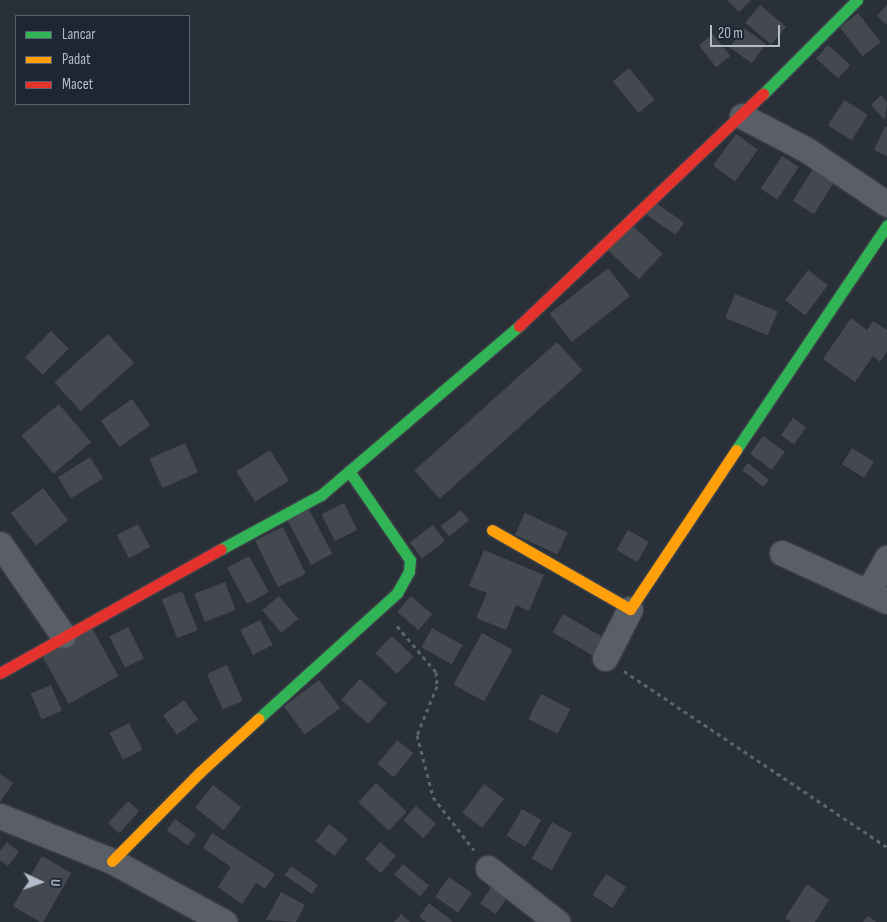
<!DOCTYPE html>
<html>
<head>
<meta charset="utf-8">
<style>
	body { margin:0 }
	#map { position:relative; width:887px; height:922px; overflow:hidden; background:#2a3038; font-family:"Sofia Sans Condensed",sans-serif }
	div>[style] { position:absolute }
	.building>* { inset:0; background:#444950; transform-origin:0 0 }
	.path>* { height:3px; margin-top:-1.5px; transform-origin:0; background:repeating-linear-gradient(90deg,#5d636a 0 4px,transparent 0 8px) }
	.roads { filter:drop-shadow(0 0 1px #484c53) drop-shadow(0 0 1px #484c53) }
	.street>* { height:25px; margin:-12.5px; padding:0 12.5px; transform-origin:12.5px; border-radius:12.5px; background:#5a5e66 }
	.fast>* { height:11px; margin:-5.5px; padding:0 5.5px; transform-origin:5.5px; border-radius:5.5px; background:#30b455 }
	.slow>* { height:11px; margin:-5.5px; padding:0 5.5px; transform-origin:5.5px; border-radius:5.5px; background:#ff9f0a }
	.jam>* { height:11px; margin:-5.5px; padding:0 5.5px; transform-origin:5.5px; border-radius:5.5px; background:#e5322d }
	span { translate:-50% -50%; white-space:nowrap; text-align:center; line-height:1.15; -webkit-text-stroke:4.5px #1d2633; paint-order:stroke }
	.legend { position:absolute; left:15px; top:15px; width:175px; height:90px; box-sizing:border-box; background:#1d2633; border:1px solid #59626f; margin:0; padding:6px 9px; list-style:none; font-size:15px; color:#b4bcc9 }
	.legend li { display:flex; align-items:center; gap:10px; height:25px }
	.legend b { width:25px; border:1px solid #59626f }
	.north { position:absolute; left:15px; top:857px; width:50px; height:50px; -webkit-text-stroke:4px #1d2633; paint-order:stroke; rotate:93deg; font-size:14px; font-weight:700; line-height:20px; text-align:center; color:#b4bcc9 }
	.north::after { content:''; display:block; margin:auto; width:18px; height:22px; background:#b4bcc9; clip-path:polygon(50% 0,100% 100%,50% 72%,0 100%) }
	.scale { position:absolute; left:710px; top:25px; width:70px; height:22px; box-sizing:border-box; border:2px solid #b4bcc9; border-top:0; padding-left:6px; font-size:15px; line-height:18px; white-space:nowrap; color:#b4bcc9; -webkit-text-stroke:4px #1d2633; paint-order:stroke }
</style>
</head>
<body>
<div id="map">
	<div class="building">
		<div style="clip-path:polygon(727px 0,751px 0,739px 12px)"></div>
		<div style="left:760px;top:5px;width:34px;height:23px;rotate:40deg"></div>
		<div style="clip-path:polygon(887px 5px,887px 25px,877px 16px)"></div>
		<div style="left:858px;top:13px;width:37px;height:23px;rotate:52deg"></div>
		<div style="left:744px;top:28px;width:27px;height:24px;rotate:36deg"></div>
		<div style="left:713px;top:34px;width:28px;height:18px;rotate:52deg"></div>
		<div style="left:828px;top:45px;width:30px;height:18px;rotate:42deg"></div>
		<div style="left:629px;top:68px;width:41px;height:21px;rotate:51deg"></div>
		<div style="clip-path:polygon(881px 95px,887px 102px,885px 120px,871px 105px)"></div>
		<div style="left:844px;top:100px;width:28px;height:30px;rotate:32deg"></div>
		<div style="clip-path:polygon(885px 126px,887px 127px,887px 156px,874px 150px)"></div>
		<div style="left:736px;top:134px;width:27px;height:39px;rotate:36deg"></div>
		<div style="left:782px;top:156px;width:20px;height:39px;rotate:33deg"></div>
		<div style="left:814px;top:167px;width:25px;height:40px;rotate:32deg"></div>
		<div style="left:653px;top:201px;width:38px;height:15px;rotate:35deg"></div>
		<div style="left:632px;top:225px;width:42px;height:35px;rotate:43deg"></div>
		<div style="left:608px;top:268px;width:36px;height:74px;rotate:52deg"></div>
		<div style="left:808px;top:270px;width:25px;height:38px;rotate:37deg"></div>
		<div style="left:735px;top:294px;width:46px;height:26px;rotate:22deg"></div>
		<div style="clip-path:polygon(851px 318px,867px 330px,873px 321px,887px 330px,887px 351px,880px 362px,873px 356px,855px 382px,823px 359px)"></div>
		<div style="left:51px;top:331px;width:25px;height:37px;rotate:45deg"></div>
		<div style="left:108px;top:334px;width:39px;height:72px;rotate:48deg"></div>
		<div style="left:557px;top:342px;width:38px;height:192px;rotate:48deg"></div>
		<div style="left:132px;top:399px;width:32px;height:38px;rotate:55deg"></div>
		<div style="left:59px;top:404px;width:50px;height:49px;rotate:50deg"></div>
		<div style="left:793px;top:418px;width:16px;height:21px;rotate:35deg"></div>
		<div style="left:763px;top:436px;width:27px;height:22px;rotate:36deg"></div>
		<div style="left:185px;top:443px;width:32px;height:39px;rotate:66deg"></div>
		<div style="left:852px;top:448px;width:26px;height:19px;rotate:32deg"></div>
		<div style="left:270px;top:450px;width:36px;height:40px;rotate:58deg"></div>
		<div style="left:90px;top:457px;width:25px;height:38px;rotate:58deg"></div>
		<div style="left:748px;top:463px;width:27px;height:9px;rotate:39deg"></div>
		<div style="left:43px;top:488px;width:41px;height:41px;rotate:52deg"></div>
		<div style="left:344px;top:503px;width:30px;height:25px;rotate:64deg"></div>
		<div style="left:307px;top:506px;width:54px;height:24px;rotate:62deg"></div>
		<div style="left:461px;top:510px;width:13px;height:26px;rotate:51deg"></div>
		<div style="left:525px;top:513px;width:47px;height:24px;rotate:25deg"></div>
		<div style="left:138px;top:524px;width:26px;height:24px;rotate:62deg"></div>
		<div style="left:433px;top:525px;width:20px;height:29px;rotate:53deg"></div>
		<div style="left:283px;top:527px;width:52px;height:31px;rotate:64deg"></div>
		<div style="left:628px;top:530px;width:24px;height:23px;rotate:30deg"></div>
		<div style="clip-path:polygon(484px 550px,544px 575px,529px 611px,516px 605px,506px 630px,476px 618px,487px 593px,469px 586px)"></div>
		<div style="left:249px;top:556px;width:41px;height:25px;rotate:61deg"></div>
		<div style="left:225px;top:582px;width:30px;height:33px;rotate:69deg"></div>
		<div style="left:182px;top:591px;width:42px;height:22px;rotate:68deg"></div>
		<div style="left:279px;top:596px;width:30px;height:22px;rotate:50deg"></div>
		<div style="left:411px;top:596px;width:28px;height:21px;rotate:41deg"></div>
		<div style="left:563px;top:614px;width:53px;height:21px;rotate:30deg"></div>
		<div style="left:260px;top:620px;width:28px;height:22px;rotate:63deg"></div>
		<div style="left:88px;top:621px;width:63px;height:57px;rotate:61deg"></div>
		<div style="left:128px;top:627px;width:35px;height:21px;rotate:63deg"></div>
		<div style="left:432px;top:628px;width:35px;height:22px;rotate:29deg"></div>
		<div style="left:482px;top:633px;width:35px;height:59px;rotate:29deg"></div>
		<div style="left:392px;top:636px;width:30px;height:24px;rotate:44deg"></div>
		<div style="left:227px;top:665px;width:39px;height:22px;rotate:66deg"></div>
		<div style="left:360px;top:679px;width:36px;height:28px;rotate:42deg"></div>
		<div style="left:319px;top:680px;width:35px;height:44px;rotate:53deg"></div>
		<div style="left:51px;top:685px;width:28px;height:22px;rotate:67deg"></div>
		<div style="left:541px;top:694px;width:33px;height:28px;rotate:27deg"></div>
		<div style="left:184px;top:700px;width:24px;height:26px;rotate:54deg"></div>
		<div style="left:129px;top:723px;width:30px;height:22px;rotate:63deg"></div>
		<div style="left:397px;top:740px;width:21px;height:31px;rotate:39deg"></div>
		<div style="clip-path:polygon(0 774px,13px 783px,0 802px)"></div>
		<div style="left:376px;top:783px;width:42px;height:26px;rotate:43deg"></div>
		<div style="left:484px;top:784px;width:25px;height:36px;rotate:37deg"></div>
		<div style="left:213px;top:785px;width:36px;height:29px;rotate:38deg"></div>
		<div style="left:128px;top:801px;width:15px;height:30px;rotate:42deg"></div>
		<div style="left:416px;top:806px;width:27px;height:19px;rotate:42deg"></div>
		<div style="left:522px;top:809px;width:22px;height:31px;rotate:30deg"></div>
		<div style="left:175px;top:819px;width:26px;height:14px;rotate:36deg"></div>
		<div style="left:552px;top:822px;width:23px;height:42px;rotate:29deg"></div>
		<div style="left:329px;top:824px;width:24px;height:22px;rotate:38deg"></div>
		<div style="clip-path:polygon(212px 833px,275px 874px,265px 889px,256px 883px,242px 904px,218px 887px,231px 867px,203px 848px)"></div>
		<div style="clip-path:polygon(7px 842px,19px 852px,8px 866px,0 860px,0 851px)"></div>
		<div style="left:380px;top:842px;width:21px;height:23px;rotate:41deg"></div>
		<div style="left:42px;top:856px;width:34px;height:58px;rotate:30deg"></div>
		<div style="left:403px;top:864px;width:34px;height:14px;rotate:40deg"></div>
		<div style="left:291px;top:866px;width:33px;height:11px;rotate:35deg"></div>
		<div style="left:606px;top:874px;width:24px;height:25px;rotate:33deg"></div>
		<div style="left:449px;top:877px;width:28px;height:24px;rotate:35deg"></div>
		<div style="left:495px;top:882px;width:19px;height:26px;rotate:35deg"></div>
		<div style="clip-path:polygon(807px 884px,829px 900px,815px 922px,791px 922px,785px 918px)"></div>
		<div style="clip-path:polygon(281px 892px,305px 905px,296px 922px,266px 920px)"></div>
		<div style="clip-path:polygon(429px 903px,452px 921px,451px 922px,426px 922px,419px 917px)"></div>
		<div style="clip-path:polygon(401px 914px,410px 922px,394px 922px)"></div>
		<div style="clip-path:polygon(868px 916px,876px 922px,863px 922px)"></div>
	</div>
	<div class="path">
		<div style="left:397px;top:626px;width:60px;rotate:49.7deg"></div>
		<div style="left:436px;top:672px;width:14px;rotate:86deg"></div>
		<div style="left:437px;top:686px;width:53px;rotate:112.2deg"></div>
		<div style="left:417px;top:735px;width:64px;rotate:75.5deg"></div>
		<div style="left:433px;top:797px;width:67px;rotate:52.3deg"></div>
		<div style="left:624px;top:671px;width:316px;rotate:33.8deg"></div>
	</div>
	<div class="roads">
		<div class="street">
			<div style="left:742px;top:116px;width:73px;rotate:27.6deg"></div>
			<div style="left:807px;top:150px;width:97px;rotate:34deg"></div>
			<div style="left:0;top:544px;width:111px;rotate:55.3deg"></div>
			<div style="left:782px;top:553px;width:115px;rotate:24.6deg"></div>
			<div style="left:868px;top:592px;width:39px;rotate:-61deg"></div>
			<div style="left:605px;top:658px;width:55px;rotate:-63deg"></div>
			<div style="left:0;top:816px;width:121px;rotate:21.9deg"></div>
			<div style="left:112px;top:861px;width:128px;rotate:28.6deg"></div>
			<div style="left:488px;top:868px;width:88px;rotate:38deg"></div>
		</div>
		<div class="fast">
			<div style="left:763px;top:94px;width:133px;rotate:-45deg"></div>
			<div style="left:736px;top:450px;width:271px;rotate:-56.1deg"></div>
			<div style="left:221px;top:549px;width:114px;rotate:-28.4deg"></div>
			<div style="left:321px;top:495px;width:260px;rotate:-40.5deg"></div>
			<div style="left:258px;top:719px;width:188px;rotate:-42.2deg"></div>
			<div style="left:397px;top:593px;width:25px;rotate:-61deg"></div>
			<div style="left:409px;top:571px;width:11px;rotate:-85deg"></div>
			<div style="left:410px;top:560px;width:108px;rotate:-124.4deg"></div>
		</div>
		<div class="slow">
			<div style="left:492px;top:530px;width:159px;rotate:29.8deg"></div>
			<div style="left:630px;top:609px;width:191px;rotate:-56.3deg"></div>
			<div style="left:112px;top:861px;width:125px;rotate:-45.3deg"></div>
			<div style="left:200px;top:772px;width:79px;rotate:-42.4deg"></div>
		</div>
		<div class="jam">
			<div style="left:519px;top:326px;width:337px;rotate:-43.6deg"></div>
			<div style="left:0;top:673px;width:253px;rotate:-29.3deg"></div>
		</div>
	</div>
	<ul class="legend">
	<li><b style="height:6px;background:#30b455"></b>Lancar</li>
	<li><b style="height:6px;background:#ff9f0a"></b>Padat</li>
	<li><b style="height:6px;background:#e5322d"></b>Macet</li>
	</ul>
	<div class="north">U</div>
	<div class="scale">20 m</div>
</div>
</body>
</html>
